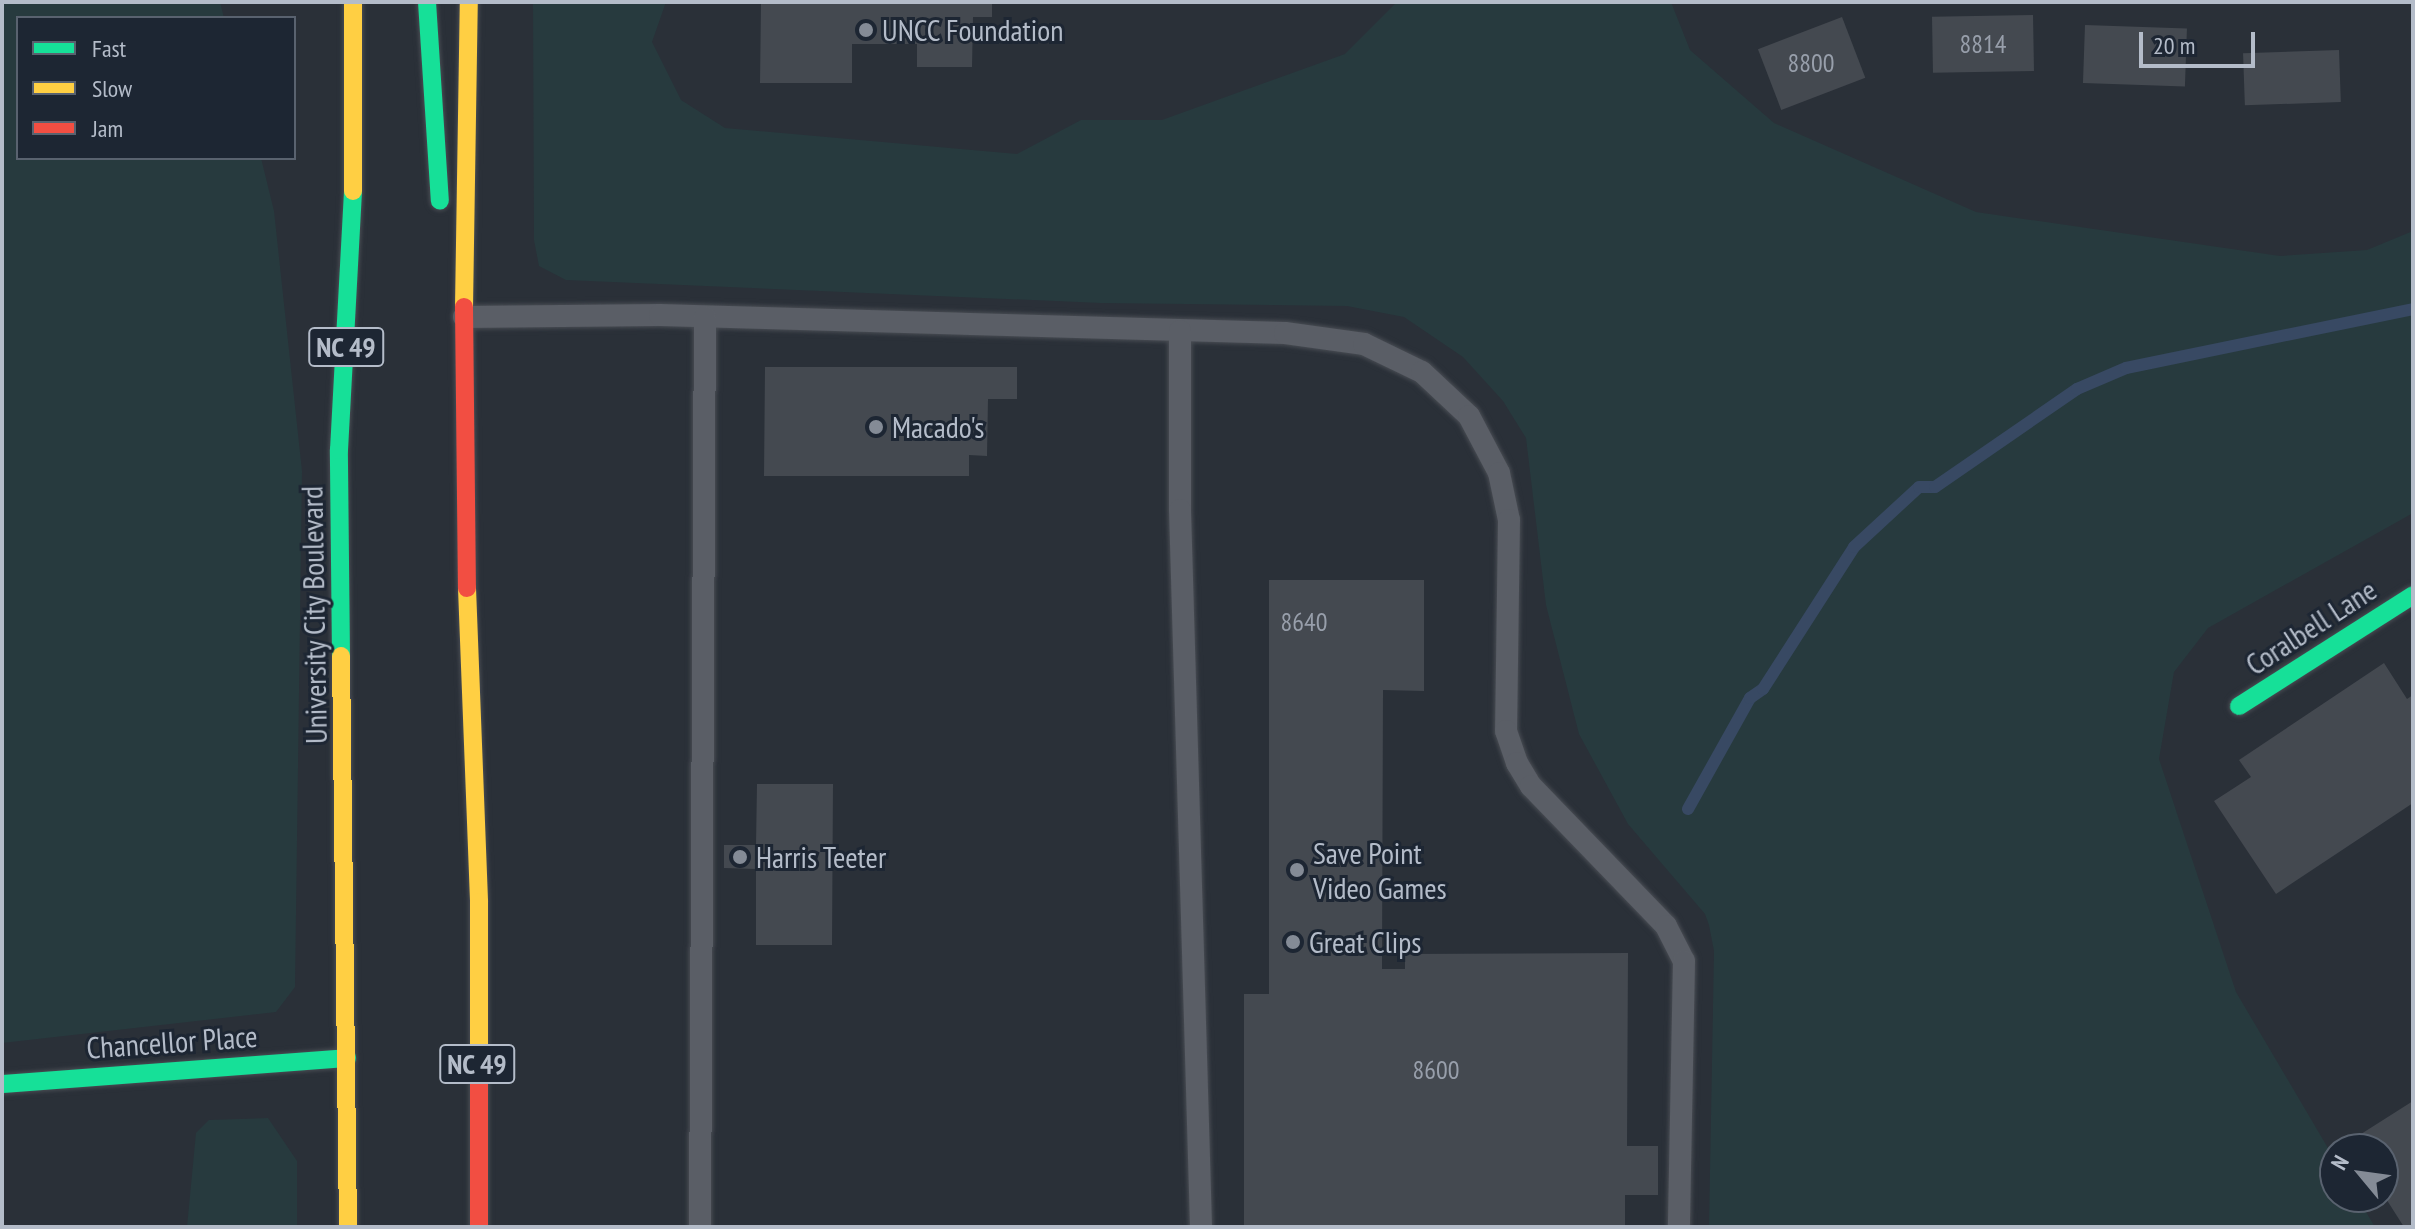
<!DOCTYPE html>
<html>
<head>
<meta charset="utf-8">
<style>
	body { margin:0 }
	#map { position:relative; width:2415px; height:1229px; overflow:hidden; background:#2a3038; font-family:"PT Sans Narrow",sans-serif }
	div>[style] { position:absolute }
	.green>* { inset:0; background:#273a3e }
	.stream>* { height:12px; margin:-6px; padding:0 6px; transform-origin:6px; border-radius:6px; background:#384963 }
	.building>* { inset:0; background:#444950; transform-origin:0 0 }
	.roads { filter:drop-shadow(0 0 2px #484c53) drop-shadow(0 0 2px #484c53) }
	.lane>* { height:22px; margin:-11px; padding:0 11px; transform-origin:11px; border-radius:11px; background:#5a5e66 }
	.fast>* { height:18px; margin:-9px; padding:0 9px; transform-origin:9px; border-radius:9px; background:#16e098 }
	.slow>* { height:18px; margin:-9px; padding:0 9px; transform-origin:9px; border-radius:9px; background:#ffcf43 }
	.jam>* { height:18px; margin:-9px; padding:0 9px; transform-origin:9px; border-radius:9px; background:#f24e42 }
	.dots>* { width:22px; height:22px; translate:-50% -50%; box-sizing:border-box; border:4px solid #1d2633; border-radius:50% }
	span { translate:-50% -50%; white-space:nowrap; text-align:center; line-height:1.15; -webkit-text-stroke:6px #1d2633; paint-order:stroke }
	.number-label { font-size:26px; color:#989fab }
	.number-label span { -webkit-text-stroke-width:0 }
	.shield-label span { padding:2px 6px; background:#1d2633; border:2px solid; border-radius:6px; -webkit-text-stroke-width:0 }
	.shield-label { font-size:28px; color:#b4bcc9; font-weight:700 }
	.poi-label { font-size:30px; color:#b4bcc9 }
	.left { translate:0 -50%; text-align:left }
	.street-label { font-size:30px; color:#b4bcc9 }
	.frame { position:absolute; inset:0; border:4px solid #b4bcc9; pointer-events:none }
	.legend { position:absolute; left:16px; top:16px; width:280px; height:144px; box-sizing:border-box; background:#1d2633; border:2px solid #59626f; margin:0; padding:10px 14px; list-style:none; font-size:24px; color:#b4bcc9 }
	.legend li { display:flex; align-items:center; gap:16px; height:40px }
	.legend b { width:40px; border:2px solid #59626f }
	.north { position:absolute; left:2319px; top:1133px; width:80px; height:80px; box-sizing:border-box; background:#1d2633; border:2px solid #59626f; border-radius:50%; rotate:299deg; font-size:22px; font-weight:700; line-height:32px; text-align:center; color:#b4bcc9 }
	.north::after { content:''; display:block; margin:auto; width:28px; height:36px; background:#848b96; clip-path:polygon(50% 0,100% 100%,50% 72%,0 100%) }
	.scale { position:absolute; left:2139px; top:32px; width:116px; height:36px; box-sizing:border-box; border:4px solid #b4bcc9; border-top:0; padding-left:10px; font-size:24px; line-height:28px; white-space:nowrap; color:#b4bcc9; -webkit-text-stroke:6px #1d2633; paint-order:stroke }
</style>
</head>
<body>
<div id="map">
	<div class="green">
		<div style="clip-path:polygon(2px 2px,220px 2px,224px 18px,18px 18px,18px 158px,261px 158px,274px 211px,302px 471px,295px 987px,276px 1012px,2px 1043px)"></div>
		<div style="clip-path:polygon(533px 2px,666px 2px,652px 42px,681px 100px,725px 128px,1017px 154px,1081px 120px,1162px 120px,1345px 54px,1397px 2px,1671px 2px,1690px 50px,1774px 123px,1976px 212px,2280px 256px,2367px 250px,2413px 231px,2413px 513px,2208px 628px,2174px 672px,2159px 759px,2236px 992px,2335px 1160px,2335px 1197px,2357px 1197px,2375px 1227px,1709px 1227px,1714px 951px,1709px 925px,1705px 914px,1628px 824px,1579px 734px,1546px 605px,1526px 438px,1503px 401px,1463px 357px,1404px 317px,1347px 306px,1101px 303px,566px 280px,539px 266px,534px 240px)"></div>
		<div style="clip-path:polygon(268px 1118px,297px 1161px,297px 1227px,187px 1227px,196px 1133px,209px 1120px)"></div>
	</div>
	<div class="stream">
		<div style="left:1688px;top:809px;width:127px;rotate:-60.8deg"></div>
		<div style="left:1750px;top:698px;width:16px;rotate:-35deg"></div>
		<div style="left:1763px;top:689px;width:169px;rotate:-57.3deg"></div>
		<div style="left:1854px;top:547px;width:88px;rotate:-42.7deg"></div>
		<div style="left:1919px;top:487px;width:16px"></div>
		<div style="left:1935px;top:487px;width:173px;rotate:-34.6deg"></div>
		<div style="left:2077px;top:389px;width:53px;rotate:-23.2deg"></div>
		<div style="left:2126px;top:368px;width:293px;rotate:-11.6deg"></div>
	</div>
	<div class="building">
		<div style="clip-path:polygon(761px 2px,992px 2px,992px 17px,973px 17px,972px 67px,917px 67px,917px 44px,852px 44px,852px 83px,760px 83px)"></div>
		<div style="left:2033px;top:15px;width:56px;height:101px;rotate:89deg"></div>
		<div style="left:1842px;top:17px;width:65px;height:90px;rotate:69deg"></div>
		<div style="left:2085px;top:25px;width:102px;height:58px;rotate:2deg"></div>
		<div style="left:2339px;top:50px;width:52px;height:96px;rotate:88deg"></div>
		<div style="clip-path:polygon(765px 367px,1017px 367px,1017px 399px,988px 399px,987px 456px,969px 455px,969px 476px,764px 476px)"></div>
		<div style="clip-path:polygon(1269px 580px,1424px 580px,1424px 691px,1383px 690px,1382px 969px,1405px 969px,1405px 954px,1628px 953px,1627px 1146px,1658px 1146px,1658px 1195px,1625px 1195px,1625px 1227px,1244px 1227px,1244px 994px,1269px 994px)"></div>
		<div style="clip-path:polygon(2384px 663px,2407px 699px,2413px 695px,2413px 803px,2276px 894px,2214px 801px,2251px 777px,2239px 760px)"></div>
		<div style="clip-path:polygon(757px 784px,833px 784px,832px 945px,756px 945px,756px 869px,724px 868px,724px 845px,756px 845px)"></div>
		<div style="clip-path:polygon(2413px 1101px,2413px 1227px,2404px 1227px,2383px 1194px,2383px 1149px,2355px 1149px,2350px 1141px)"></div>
	</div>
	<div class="roads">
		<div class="lane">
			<div style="left:464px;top:317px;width:196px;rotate:-0.6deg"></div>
			<div style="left:660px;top:315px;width:625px;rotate:1.65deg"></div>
			<div style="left:1285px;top:333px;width:80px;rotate:7.9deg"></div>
			<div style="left:1364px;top:344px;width:64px;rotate:25.8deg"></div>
			<div style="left:1422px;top:372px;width:64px;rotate:43.1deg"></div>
			<div style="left:1469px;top:416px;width:64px;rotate:62.2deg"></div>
			<div style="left:1499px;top:473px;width:48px;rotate:78deg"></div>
			<div style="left:1509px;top:520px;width:211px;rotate:90.8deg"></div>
			<div style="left:1506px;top:731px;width:34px;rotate:71deg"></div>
			<div style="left:1517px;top:763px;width:27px;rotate:59deg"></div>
			<div style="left:1531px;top:786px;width:194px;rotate:46deg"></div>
			<div style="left:1666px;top:926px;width:39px;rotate:63deg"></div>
			<div style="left:1684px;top:961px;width:266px;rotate:91.1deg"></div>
			<div style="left:1180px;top:331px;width:179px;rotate:90deg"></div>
			<div style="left:1180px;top:510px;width:717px;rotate:88.32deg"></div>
			<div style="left:700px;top:1227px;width:910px;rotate:-89.69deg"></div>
		</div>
		<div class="fast">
			<div style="left:427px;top:2px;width:199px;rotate:86.3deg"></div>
			<div style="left:341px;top:656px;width:206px;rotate:-90.6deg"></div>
			<div style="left:339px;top:450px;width:259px;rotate:-86.9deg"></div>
			<div style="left:2239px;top:706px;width:206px;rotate:-32.5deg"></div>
			<div style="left:2px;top:1084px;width:346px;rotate:-4.3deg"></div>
		</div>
		<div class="slow">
			<div style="left:353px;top:2px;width:189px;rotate:90deg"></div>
			<div style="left:464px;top:307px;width:305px;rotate:-89.1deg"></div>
			<div style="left:467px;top:588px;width:314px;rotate:87.8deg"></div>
			<div style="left:479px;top:902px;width:166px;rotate:90deg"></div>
			<div style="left:341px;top:656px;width:571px;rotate:89.3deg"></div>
		</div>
		<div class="jam">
			<div style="left:464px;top:307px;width:281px;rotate:89.4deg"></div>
			<div style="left:479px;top:1068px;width:159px;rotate:90deg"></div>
		</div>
	</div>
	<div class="dots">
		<div style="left:866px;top:30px;background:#848b96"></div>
		<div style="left:876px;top:427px;background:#848b96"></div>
		<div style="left:740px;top:857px;background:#848b96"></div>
		<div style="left:1297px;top:870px;background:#848b96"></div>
		<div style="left:1293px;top:942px;background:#848b96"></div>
	</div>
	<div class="number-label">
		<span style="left:1983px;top:44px">8814</span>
		<span style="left:1811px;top:63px">8800</span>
		<span style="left:1304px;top:622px">8640</span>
		<span style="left:1436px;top:1070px">8600</span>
	</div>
	<div class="shield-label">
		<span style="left:346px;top:347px">NC 49</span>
		<span style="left:477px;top:1064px">NC 49</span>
	</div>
	<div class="poi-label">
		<span class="left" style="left:882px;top:30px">UNCC Foundation</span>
		<span class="left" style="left:892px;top:427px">Macado's</span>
		<span class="left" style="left:1313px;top:870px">Save Point<br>Video Games</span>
		<span class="left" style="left:756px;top:857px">Harris Teeter</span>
		<span class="left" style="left:1309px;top:942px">Great Clips</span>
	</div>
	<div class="street-label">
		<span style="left:314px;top:615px;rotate:-91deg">University City Boulevard</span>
		<span style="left:2311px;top:627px;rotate:-33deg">Coralbell Lane</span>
		<span style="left:172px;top:1042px;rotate:-4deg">Chancellor Place</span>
	</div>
	<div class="frame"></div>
	<ul class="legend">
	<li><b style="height:10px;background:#16e098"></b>Fast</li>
	<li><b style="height:10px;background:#ffcf43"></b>Slow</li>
	<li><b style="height:10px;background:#f24e42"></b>Jam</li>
	</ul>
	<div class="north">N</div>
	<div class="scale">20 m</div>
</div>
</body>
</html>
